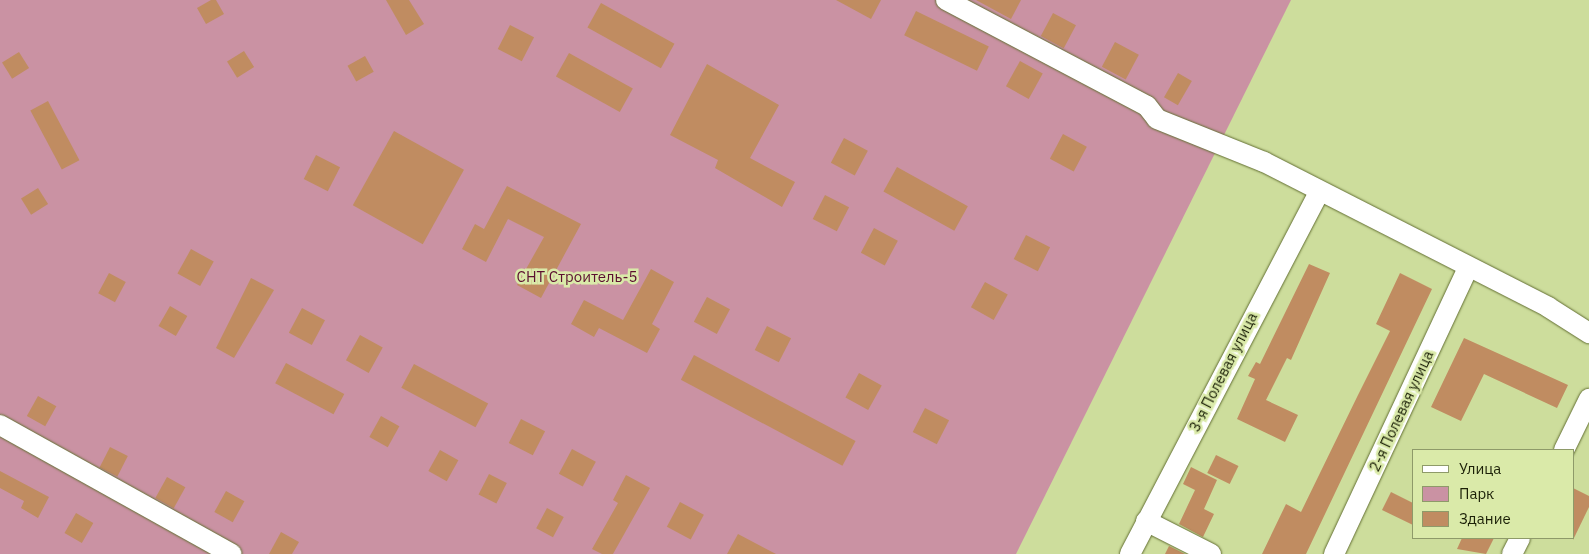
<!DOCTYPE html>
<html>
<head>
<meta charset="utf-8">
<style>
	body { margin:0 }
	#map { position:relative; width:1589px; height:554px; overflow:hidden; background:#cddd9c; font-family:"IBM Plex Sans",sans-serif }
	div>[style] { position:absolute }
	.green>* { inset:0; background:#ca92a3 }
	.building>* { inset:0; background:#c08c61; transform-origin:0 0 }
	.roads { filter:drop-shadow(0 0 1px #636f33) drop-shadow(0 0 1px #636f33) }
	.minor>* { height:20px; margin:-10px; padding:0 10px; transform-origin:10px; border-radius:10px; background:#fff }
	span { translate:-50% -50%; white-space:nowrap; text-align:center; line-height:1.15; -webkit-text-stroke:5px #daeaa9; paint-order:stroke }
	.park-label { font-size:15px; color:#5c1031 }
	.street-label { font-size:15px; color:#1c2108 }
	.legend { position:absolute; left:1412px; top:449px; width:162px; height:90px; box-sizing:border-box; background:#daeaa9; border:1px solid #8e9a69; margin:0; padding:6px 9px; list-style:none; font-size:15px; color:#1c2108 }
	.legend li { display:flex; align-items:center; gap:10px; height:25px }
	.legend b { width:25px; border:1px solid #8e9a69 }
</style>
</head>
<body>
<div id="map">
	<div class="green">
		<div style="clip-path:polygon(0 0,1291px 0,1016px 554px,0 554px)"></div>
	</div>
	<div class="building">
		<div style="clip-path:polygon(211px 0,216px 0,224px 14px,206px 24px,197px 8px)"></div>
		<div style="clip-path:polygon(386px 0,409px 0,424px 24px,406px 35px)"></div>
		<div style="clip-path:polygon(836px 0,881px 0,871px 19px)"></div>
		<div style="clip-path:polygon(976px 0,1021px 0,1011px 19px)"></div>
		<div style="left:601px;top:3px;width:84px;height:28px;rotate:29deg"></div>
		<div style="left:916px;top:11px;width:81px;height:27px;rotate:26deg"></div>
		<div style="left:1053px;top:13px;width:26px;height:26px;rotate:28deg"></div>
		<div style="left:510px;top:25px;width:27px;height:27px;rotate:27deg"></div>
		<div style="left:1115px;top:42px;width:27px;height:28px;rotate:28deg"></div>
		<div style="left:244px;top:51px;width:19px;height:20px;rotate:58deg"></div>
		<div style="left:19px;top:52px;width:19px;height:20px;rotate:58deg"></div>
		<div style="left:569px;top:53px;width:73px;height:27px;rotate:29deg"></div>
		<div style="left:365px;top:56px;width:18px;height:20px;rotate:61deg"></div>
		<div style="left:1020px;top:61px;width:26px;height:29px;rotate:29deg"></div>
		<div style="clip-path:polygon(707px 64px,779px 105px,750px 158px,795px 182px,782px 207px,715px 168px,718px 160px,670px 135px)"></div>
		<div style="left:1178px;top:73px;width:16px;height:28px;rotate:30deg"></div>
		<div style="left:48px;top:101px;width:67px;height:20px;rotate:62deg"></div>
		<div style="left:394px;top:131px;width:80px;height:85px;rotate:29deg"></div>
		<div style="left:1063px;top:134px;width:27px;height:28px;rotate:28deg"></div>
		<div style="left:844px;top:138px;width:27px;height:28px;rotate:28deg"></div>
		<div style="left:316px;top:155px;width:27px;height:27px;rotate:27deg"></div>
		<div style="left:897px;top:167px;width:81px;height:28px;rotate:29deg"></div>
		<div style="clip-path:polygon(507px 186px,581px 224px,541px 298px,517px 285px,544px 237px,508px 219px,486px 262px,462px 249px,475px 224px,484px 229px)"></div>
		<div style="left:38px;top:188px;width:19px;height:20px;rotate:58deg"></div>
		<div style="left:825px;top:195px;width:27px;height:27px;rotate:27deg"></div>
		<div style="left:874px;top:228px;width:27px;height:28px;rotate:28deg"></div>
		<div style="left:1026px;top:235px;width:27px;height:27px;rotate:27deg"></div>
		<div style="left:191px;top:249px;width:26px;height:28px;rotate:29deg"></div>
		<div style="clip-path:polygon(1309px 264px,1330px 273px,1291px 360px,1287px 358px,1266px 400px,1298px 415px,1285px 442px,1237px 419px,1255px 379px,1248px 376px,1256px 362px,1260px 364px)"></div>
		<div style="clip-path:polygon(651px 269px,674px 282px,652px 324px,660px 329px,647px 353px,599px 328px,594px 337px,571px 324px,584px 300px,623px 320px)"></div>
		<div style="left:109px;top:273px;width:19px;height:23px;rotate:28deg"></div>
		<div style="clip-path:polygon(1400px 273px,1432px 289px,1306px 554px,1262px 554px,1286px 504px,1301px 512px,1358px 395px,1390px 331px,1376px 324px)"></div>
		<div style="clip-path:polygon(251px 278px,274px 290px,234px 358px,216px 348px)"></div>
		<div style="left:985px;top:282px;width:26px;height:29px;rotate:29deg"></div>
		<div style="left:707px;top:297px;width:26px;height:28px;rotate:28deg"></div>
		<div style="left:170px;top:306px;width:20px;height:23px;rotate:30deg"></div>
		<div style="left:302px;top:308px;width:26px;height:28px;rotate:28deg"></div>
		<div style="left:767px;top:326px;width:27px;height:27px;rotate:27deg"></div>
		<div style="left:360px;top:335px;width:26px;height:29px;rotate:29deg"></div>
		<div style="clip-path:polygon(1464px 338px,1568px 385px,1557px 408px,1484px 374px,1461px 421px,1431px 407px)"></div>
		<div style="left:694px;top:355px;width:183px;height:28px;rotate:28deg"></div>
		<div style="left:286px;top:363px;width:66px;height:23px;rotate:28deg"></div>
		<div style="left:414px;top:364px;width:84px;height:27px;rotate:28deg"></div>
		<div style="left:859px;top:373px;width:26px;height:28px;rotate:29deg"></div>
		<div style="left:38px;top:396px;width:21px;height:23px;rotate:29deg"></div>
		<div style="left:925px;top:408px;width:27px;height:27px;rotate:27deg"></div>
		<div style="left:381px;top:416px;width:21px;height:24px;rotate:29deg"></div>
		<div style="left:521px;top:419px;width:27px;height:27px;rotate:27deg"></div>
		<div style="left:110px;top:447px;width:20px;height:23px;rotate:27deg"></div>
		<div style="left:572px;top:449px;width:27px;height:28px;rotate:28deg"></div>
		<div style="left:440px;top:450px;width:21px;height:24px;rotate:29deg"></div>
		<div style="left:1216px;top:455px;width:25px;height:20px;rotate:26deg"></div>
		<div style="clip-path:polygon(1191px 467px,1217px 480px,1204px 509px,1214px 514px,1203px 537px,1179px 524px,1195px 490px,1183px 484px)"></div>
		<div style="clip-path:polygon(0 471px,49px 497px,38px 518px,21px 508px,24px 501px,0 488px)"></div>
		<div style="left:489px;top:474px;width:20px;height:23px;rotate:27deg"></div>
		<div style="clip-path:polygon(626px 475px,650px 488px,613px 554px,602px 554px,592px 549px,618px 503px,613px 500px)"></div>
		<div style="left:167px;top:477px;width:21px;height:24px;rotate:29deg"></div>
		<div style="clip-path:polygon(1573px 488px,1589px 496px,1589px 507px,1573px 540px)"></div>
		<div style="left:226px;top:491px;width:21px;height:24px;rotate:29deg"></div>
		<div style="clip-path:polygon(1391px 492px,1413px 503px,1413px 525px,1382px 510px)"></div>
		<div style="left:680px;top:502px;width:27px;height:28px;rotate:28deg"></div>
		<div style="left:547px;top:508px;width:19px;height:23px;rotate:28deg"></div>
		<div style="left:76px;top:513px;width:20px;height:23px;rotate:30deg"></div>
		<div style="clip-path:polygon(281px 532px,299px 542px,292px 554px,269px 554px)"></div>
		<div style="clip-path:polygon(738px 534px,776px 554px,727px 554px)"></div>
		<div style="clip-path:polygon(1462px 538px,1494px 538px,1486px 554px,1457px 549px)"></div>
		<div style="clip-path:polygon(1169px 546px,1185px 554px,1165px 554px)"></div>
	</div>
	<div class="roads">
		<div class="minor">
			<div style="left:946px;top:0;width:227px;rotate:27.8deg"></div>
			<div style="left:1147px;top:106px;width:16px;rotate:52deg"></div>
			<div style="left:1157px;top:119px;width:115px;rotate:21.9deg"></div>
			<div style="left:1264px;top:162px;width:319px;rotate:27deg"></div>
			<div style="left:1548px;top:307px;width:49px;rotate:32.4deg"></div>
			<div style="left:0;top:425px;width:265px;rotate:29.1deg"></div>
			<div style="left:1564px;top:450px;width:57px;rotate:-63.9deg"></div>
			<div style="left:1146px;top:521px;width:73px;rotate:26.9deg"></div>
			<div style="left:1130px;top:554px;width:408px;rotate:-62.4deg"></div>
			<div style="left:1334px;top:554px;width:316px;rotate:-64.9deg"></div>
			<div style="left:1512px;top:554px;width:18px;rotate:-63deg"></div>
		</div>
	</div>
	<div class="park-label">
		<span style="left:577px;top:277px">СНТ Строитель-5</span>
	</div>
	<div class="street-label">
		<span style="left:1223px;top:372px;rotate:-63deg">3-я Полевая улица</span>
		<span style="left:1401px;top:411px;rotate:-65deg">2-я Полевая улица</span>
	</div>
	<ul class="legend">
	<li><b style="height:6px;background:#fff"></b>Улица</li>
	<li><b style="height:14px;background:#ca92a3"></b>Парк</li>
	<li><b style="height:14px;background:#c08c61"></b>Здание</li>
	</ul>
</div>
</body>
</html>
